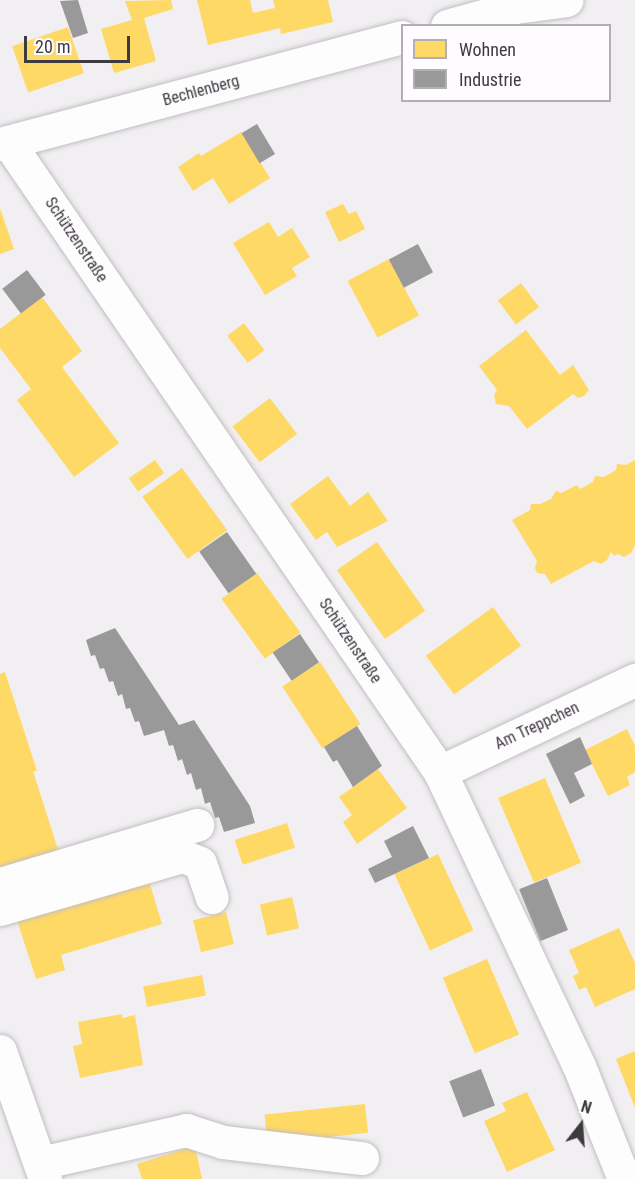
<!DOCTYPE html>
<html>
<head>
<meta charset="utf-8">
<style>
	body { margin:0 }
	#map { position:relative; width:635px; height:1179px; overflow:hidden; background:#f1eff2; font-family:"Roboto Condensed",sans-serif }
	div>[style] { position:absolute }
	.homes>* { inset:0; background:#ffd966; transform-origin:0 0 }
	.industry>* { inset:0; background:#999; transform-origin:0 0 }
	.roads { filter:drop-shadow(0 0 2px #c1bfc1) drop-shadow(0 0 2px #c1bfc1) }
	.minor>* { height:33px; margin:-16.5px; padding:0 16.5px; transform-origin:16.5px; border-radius:16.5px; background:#fdfdfd }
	span { translate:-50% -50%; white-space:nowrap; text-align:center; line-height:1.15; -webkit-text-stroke:6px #fefcff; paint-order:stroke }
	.street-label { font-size:16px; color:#3d3b3d }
	.legend { position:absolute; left:401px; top:24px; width:210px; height:78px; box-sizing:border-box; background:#fefcff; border:2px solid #b1afb1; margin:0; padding:8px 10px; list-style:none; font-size:18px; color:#3d3b3d }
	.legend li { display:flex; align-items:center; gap:12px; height:30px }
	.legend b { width:30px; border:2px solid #b1afb1 }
	.north { position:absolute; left:551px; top:1095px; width:60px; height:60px; -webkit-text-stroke:4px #fefcff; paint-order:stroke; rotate:17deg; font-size:16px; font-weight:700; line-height:24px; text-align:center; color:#3d3b3d }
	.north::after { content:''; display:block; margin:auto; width:21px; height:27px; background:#3d3b3d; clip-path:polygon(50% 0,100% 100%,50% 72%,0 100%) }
	.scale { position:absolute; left:24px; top:36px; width:106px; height:27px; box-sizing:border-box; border:3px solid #3d3b3d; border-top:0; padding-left:8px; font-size:18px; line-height:21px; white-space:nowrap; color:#3d3b3d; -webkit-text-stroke:4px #fefcff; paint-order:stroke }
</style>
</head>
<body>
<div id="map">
	<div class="homes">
		<div style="clip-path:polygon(171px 0,173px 9px,144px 18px,156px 61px,114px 73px,101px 29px,132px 20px,125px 1px)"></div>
		<div style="clip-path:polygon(197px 0,250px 0,253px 13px,275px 8px,273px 0,328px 0,333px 22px,281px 34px,280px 28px,208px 45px)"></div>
		<div style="left:68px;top:27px;width:49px;height:59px;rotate:71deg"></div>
		<div style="clip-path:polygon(241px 132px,270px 178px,229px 204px,213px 178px,193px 191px,178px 167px,199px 153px,201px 156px)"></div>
		<div style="clip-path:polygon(343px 204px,349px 214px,356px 211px,365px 229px,339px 242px,325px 212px)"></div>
		<div style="clip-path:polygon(0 208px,14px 249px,0 254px)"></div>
		<div style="clip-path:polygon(269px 222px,278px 237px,292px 228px,310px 257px,292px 268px,297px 276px,265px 295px,233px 243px)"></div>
		<div style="left:389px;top:259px;width:64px;height:47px;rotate:62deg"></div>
		<div style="left:521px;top:283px;width:30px;height:29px;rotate:53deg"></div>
		<div style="clip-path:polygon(42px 297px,82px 351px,62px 367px,119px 443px,74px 477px,17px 400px,31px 389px,0 348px,0 329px)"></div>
		<div style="left:244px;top:323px;width:34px;height:21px;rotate:53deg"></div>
		<div style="clip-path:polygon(526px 330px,560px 375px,573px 365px,589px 390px,584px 396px,578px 398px,573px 394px,527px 429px,509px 406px,496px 404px,494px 395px,497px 390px,479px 366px)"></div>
		<div style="left:270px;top:398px;width:45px;height:47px;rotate:53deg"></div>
		<div style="left:155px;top:460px;width:16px;height:32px;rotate:55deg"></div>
		<div style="clip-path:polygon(635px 460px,635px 545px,631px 553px,624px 557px,618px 554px,614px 556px,611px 552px,607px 560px,601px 564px,594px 561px,551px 584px,545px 574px,537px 573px,535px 568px,537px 561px,512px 520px,530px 510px,531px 504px,540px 504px,551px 499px,556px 491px,561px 493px,577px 485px,580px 489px,593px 482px,595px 476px,604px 477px,616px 470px,617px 464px,626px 465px)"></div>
		<div style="left:182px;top:468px;width:77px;height:49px;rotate:54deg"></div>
		<div style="clip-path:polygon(328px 476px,350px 506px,368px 492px,388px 521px,337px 547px,327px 532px,316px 540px,290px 504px)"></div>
		<div style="left:377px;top:542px;width:84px;height:49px;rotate:55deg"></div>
		<div style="left:257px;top:573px;width:74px;height:44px;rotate:54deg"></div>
		<div style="left:493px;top:607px;width:48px;height:83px;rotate:54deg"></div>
		<div style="left:320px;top:662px;width:74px;height:45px;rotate:57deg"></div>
		<div style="clip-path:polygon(5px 672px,37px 771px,33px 771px,60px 856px,0 876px,0 674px)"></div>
		<div style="clip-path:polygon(627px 729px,635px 746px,635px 772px,627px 777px,630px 785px,608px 796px,585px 750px)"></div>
		<div style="clip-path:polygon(378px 769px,407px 808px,357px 844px,343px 822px,352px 815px,339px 797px)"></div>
		<div style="left:545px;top:778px;width:92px;height:51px;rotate:67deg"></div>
		<div style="left:287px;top:823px;width:26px;height:55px;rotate:72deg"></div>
		<div style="left:438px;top:854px;width:84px;height:48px;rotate:65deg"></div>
		<div style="clip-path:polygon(147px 874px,162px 924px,61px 955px,65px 970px,36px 979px,15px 914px)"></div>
		<div style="left:292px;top:897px;width:32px;height:33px;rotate:77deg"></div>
		<div style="left:226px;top:912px;width:33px;height:34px;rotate:76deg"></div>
		<div style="clip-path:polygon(619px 928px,635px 963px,635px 989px,595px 1007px,586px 987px,579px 990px,573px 976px,579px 973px,569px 950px)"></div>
		<div style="left:487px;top:959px;width:82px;height:48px;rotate:67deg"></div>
		<div style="left:202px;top:975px;width:21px;height:60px;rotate:79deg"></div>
		<div style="clip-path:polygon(122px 1014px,122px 1018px,135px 1015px,143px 1065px,80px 1078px,73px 1046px,82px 1044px,78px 1022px)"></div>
		<div style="clip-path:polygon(635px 1051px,635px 1108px,616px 1059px)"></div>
		<div style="clip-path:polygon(527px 1092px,555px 1150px,507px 1172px,484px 1121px,506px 1111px,502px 1103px)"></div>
		<div style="left:365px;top:1104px;width:29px;height:101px;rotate:84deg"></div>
		<div style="clip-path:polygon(195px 1146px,202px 1179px,142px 1179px,137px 1164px)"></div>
	</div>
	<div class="industry">
		<div style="clip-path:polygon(78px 0,88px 33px,73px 38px,60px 1px)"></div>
		<div style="left:257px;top:124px;width:35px;height:18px;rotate:59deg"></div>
		<div style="left:418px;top:244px;width:32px;height:33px;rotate:62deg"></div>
		<div style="left:27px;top:270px;width:31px;height:31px;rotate:53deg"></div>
		<div style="left:227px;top:532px;width:51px;height:34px;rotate:55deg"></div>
		<div style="clip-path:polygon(115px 628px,179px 725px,194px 720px,250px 806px,255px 823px,224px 832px,219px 817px,215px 818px,210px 802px,205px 804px,201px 788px,196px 790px,191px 773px,187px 775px,182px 759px,178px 761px,173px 745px,169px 746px,164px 730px,144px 736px,139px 721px,135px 722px,130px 708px,126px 709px,122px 694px,118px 696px,113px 681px,109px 682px,104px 668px,100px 669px,95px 655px,91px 656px,86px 640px)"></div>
		<div style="left:300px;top:634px;width:34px;height:33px;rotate:56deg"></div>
		<div style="clip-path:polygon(357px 726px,382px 766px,353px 787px,337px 760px,333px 762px,324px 747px)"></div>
		<div style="clip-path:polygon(580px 737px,592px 764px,574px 773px,585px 796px,570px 804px,546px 754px)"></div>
		<div style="clip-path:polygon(413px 826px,429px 858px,375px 883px,368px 869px,392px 857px,384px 841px)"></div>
		<div style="left:547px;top:878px;width:56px;height:30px;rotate:68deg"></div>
		<div style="left:481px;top:1069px;width:39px;height:34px;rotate:69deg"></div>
	</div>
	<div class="roads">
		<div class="minor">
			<div style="left:447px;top:26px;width:71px;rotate:-15.6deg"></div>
			<div style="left:515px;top:7px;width:52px;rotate:-7.7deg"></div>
			<div style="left:8px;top:142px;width:764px;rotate:55.56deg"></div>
			<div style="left:440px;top:772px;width:325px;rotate:64.7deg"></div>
			<div style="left:579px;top:1066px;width:122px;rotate:68.3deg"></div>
			<div style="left:0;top:144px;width:416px;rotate:-14.9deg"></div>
			<div style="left:440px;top:772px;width:216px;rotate:-25.3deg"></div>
			<div style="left:0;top:884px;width:206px;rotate:-16.7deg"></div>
			<div style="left:0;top:909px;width:191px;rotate:-16.2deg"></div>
			<div style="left:183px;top:856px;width:18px;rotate:22deg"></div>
			<div style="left:200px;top:863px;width:36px;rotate:71deg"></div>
			<div style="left:0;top:1051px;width:136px;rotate:70.6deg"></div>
			<div style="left:40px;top:1163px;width:150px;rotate:-12.7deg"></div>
			<div style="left:186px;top:1130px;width:39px;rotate:18deg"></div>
			<div style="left:223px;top:1142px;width:140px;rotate:6.6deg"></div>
		</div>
	</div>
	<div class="street-label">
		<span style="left:201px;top:91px;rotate:-15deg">Bechlenberg</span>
		<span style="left:76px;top:240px;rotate:56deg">Schützenstraße</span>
		<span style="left:350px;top:641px;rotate:56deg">Schützenstraße</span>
		<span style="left:537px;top:726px;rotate:-25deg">Am Treppchen</span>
	</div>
	<ul class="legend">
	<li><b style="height:16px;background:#ffd966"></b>Wohnen</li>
	<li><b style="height:16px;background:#999"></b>Industrie</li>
	</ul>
	<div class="north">N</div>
	<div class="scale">20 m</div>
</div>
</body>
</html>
